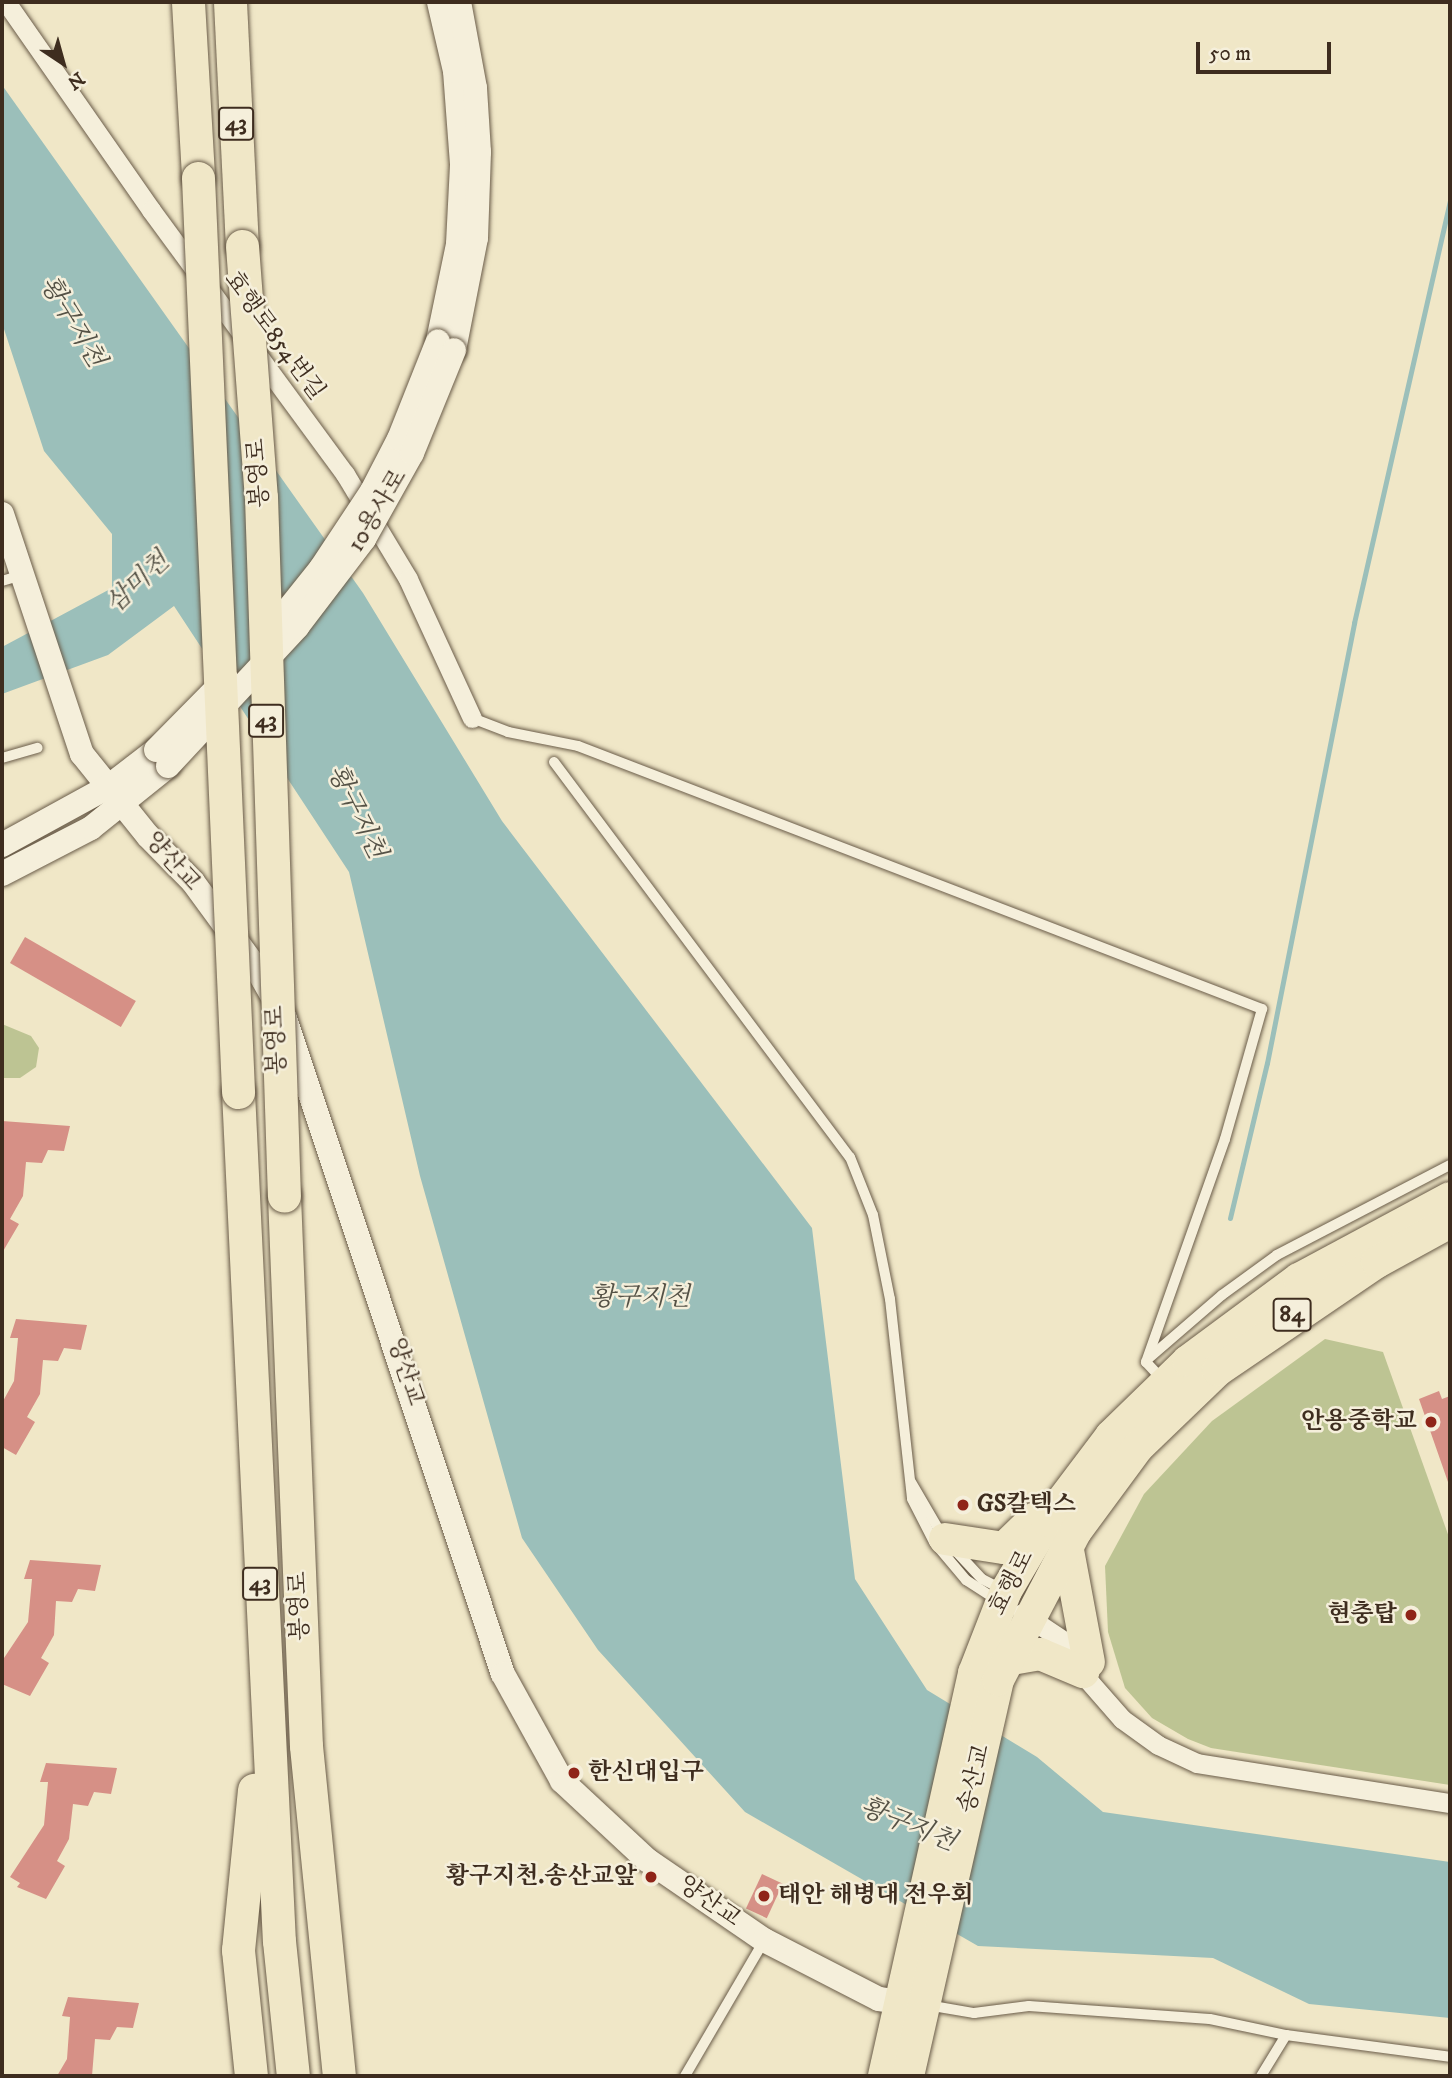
<!DOCTYPE html>
<html>
<head>
<meta charset="utf-8">
<style>
	body { margin:0 }
	#map { position:relative; width:1452px; height:2078px; overflow:hidden; background:#f0e7c7; font-family:"IM FELL DW Pica","Noto Serif KR",serif }
	div>[style] { position:absolute }
	.green>* { inset:0; background:#bdc493 }
	.water>* { inset:0; background:#9bbfba }
	.stream>* { height:5px; margin:-2.5px; padding:0 2.5px; transform-origin:2.5px; border-radius:2.5px; background:#9bbfba }
	.building>* { inset:0; background:#d69086; transform-origin:0 0 }
	.roads { filter:drop-shadow(0 0 2px #6a5c49) drop-shadow(0 0 2px #6a5c49) }
	.service>* { height:10px; margin:-5px; padding:0 5px; transform-origin:5px; border-radius:5px; background:#f5efdb }
	.minor>* { height:19px; margin:-9.5px; padding:0 9.5px; transform-origin:9.5px; border-radius:9.5px; background:#f5efdb }
	.tertiary>* { height:24px; margin:-12px; padding:0 12px; transform-origin:12px; border-radius:12px; background:#f5efdb }
	.primary>* { height:32px; margin:-16px; padding:0 16px; transform-origin:16px; border-radius:16px; background:#f0e7c7 }
	.trunk>* { height:33px; margin:-16.5px; padding:0 16.5px; transform-origin:16.5px; border-radius:16.5px; background:#f0e7c7 }
	.bridges { filter:drop-shadow(0 0 2px #6a5c49) drop-shadow(0 0 2px #6a5c49) }
	.tertiary-bridge>* { height:24px; margin:-12px; padding:0 12px; transform-origin:12px; border-radius:12px; background:#f5efdb }
	.trunk-bridge>* { height:33px; margin:-16.5px; padding:0 16.5px; transform-origin:16.5px; border-radius:16.5px; background:#f0e7c7 }
	.dots>* { width:19px; height:19px; translate:-50% -50%; box-sizing:border-box; border:4px solid #f5efdb; border-radius:50% }
	span { translate:-50% -50%; white-space:nowrap; text-align:center; line-height:1.15; -webkit-text-stroke:5px #f5efdb; paint-order:stroke }
	.shield-label span { padding:2px 5px; background:#f5efdb; border:2px solid; border-radius:5px; -webkit-text-stroke-width:0 }
	.shield-label { font-size:23px; color:#3e2d1f; font-weight:700 }
	.street-label { font-size:24px; color:#3e2d1f }
	.poi-label { font-size:24px; color:#3e2d1f; font-weight:700 }
	.right { translate:-100% -50%; text-align:right }
	.left { translate:0 -50%; text-align:left }
	.water-label { font-size:26px; color:#555246; font-style:italic }
	.frame { position:absolute; inset:0; border:4px solid #3e2d1f; pointer-events:none }
	.north { position:absolute; left:28px; top:28px; width:70px; height:70px; -webkit-text-stroke:5px #f5efdb; paint-order:stroke; rotate:144deg; font-size:19px; font-weight:700; line-height:28px; text-align:center; color:#3e2d1f }
	.north::after { content:''; display:block; margin:auto; width:24px; height:32px; background:#3e2d1f; clip-path:polygon(50% 0,100% 100%,50% 72%,0 100%) }
	.scale { position:absolute; left:1196px; top:42px; width:135px; height:32px; box-sizing:border-box; border:4px solid #3e2d1f; border-top:0; padding-left:9px; font-size:21px; line-height:24px; white-space:nowrap; color:#3e2d1f; -webkit-text-stroke:5px #f5efdb; paint-order:stroke }
</style>
</head>
<body>
<div id="map">
	<div class="green">
		<div style="clip-path:polygon(2px 1024px,31px 1036px,39px 1048px,36px 1067px,20px 1078px,2px 1078px)"></div>
		<div style="clip-path:polygon(1325px 1339px,1383px 1352px,1450px 1540px,1450px 1785px,1211px 1748px,1188px 1739px,1152px 1718px,1125px 1688px,1108px 1632px,1105px 1566px,1144px 1494px,1212px 1421px)"></div>
	</div>
	<div class="water">
		<div style="clip-path:polygon(2px 85px,363px 593px,502px 821px,812px 1228px,855px 1579px,927px 1690px,1037px 1757px,1103px 1812px,1450px 1862px,1450px 2018px,1309px 2004px,1213px 1958px,978px 1946px,745px 1812px,598px 1650px,522px 1538px,420px 1176px,349px 872px,174px 606px,108px 655px,2px 694px,2px 647px,112px 588px,112px 534px,44px 451px,2px 323px)"></div>
	</div>
	<div class="stream">
		<div style="left:1230px;top:1218px;width:159px;rotate:-76.6deg"></div>
		<div style="left:1267px;top:1063px;width:449px;rotate:-78.8deg"></div>
		<div style="left:1354px;top:623px;width:434px;rotate:-77.2deg"></div>
	</div>
	<div class="building">
		<div style="left:25px;top:937px;width:128px;height:30px;rotate:30deg"></div>
		<div style="clip-path:polygon(2px 1121px,70px 1126px,64px 1151px,48px 1150px,42px 1163px,26px 1162px,23px 1196px,10px 1219px,19px 1224px,2px 1253px)"></div>
		<div style="clip-path:polygon(16px 1319px,87px 1325px,81px 1350px,64px 1348px,58px 1361px,43px 1360px,40px 1394px,27px 1417px,35px 1422px,16px 1455px,2px 1447px,2px 1403px,14px 1381px,18px 1338px,10px 1338px)"></div>
		<div style="clip-path:polygon(1439px 1391px,1442px 1399px,1450px 1396px,1448px 1482px,1419px 1399px)"></div>
		<div style="clip-path:polygon(30px 1560px,101px 1565px,95px 1591px,78px 1589px,72px 1602px,56px 1601px,54px 1635px,41px 1658px,49px 1663px,30px 1696px,2px 1684px,2px 1661px,28px 1622px,32px 1579px,24px 1579px)"></div>
		<div style="clip-path:polygon(46px 1763px,117px 1768px,111px 1794px,94px 1792px,88px 1806px,73px 1804px,69px 1839px,57px 1861px,65px 1866px,46px 1899px,17px 1887px,20px 1883px,10px 1877px,44px 1825px,48px 1782px,40px 1782px)"></div>
		<div style="left:762px;top:1874px;width:23px;height:38px;rotate:25deg"></div>
		<div style="clip-path:polygon(68px 1997px,139px 2003px,133px 2028px,117px 2027px,110px 2040px,95px 2039px,92px 2076px,57px 2076px,67px 2059px,70px 2017px,62px 2016px)"></div>
	</div>
	<div class="roads">
		<div class="service">
			<div style="left:2px;top:581px;width:21px;rotate:-17deg"></div>
			<div style="left:472px;top:718px;width:39px;rotate:21deg"></div>
			<div style="left:508px;top:732px;width:71px;rotate:11.3deg"></div>
			<div style="left:578px;top:746px;width:733px;rotate:21.03deg"></div>
			<div style="left:1262px;top:1009px;width:135px;rotate:105.9deg"></div>
			<div style="left:1225px;top:1139px;width:237px;rotate:109.5deg"></div>
			<div style="left:1146px;top:1362px;width:25px;rotate:47deg"></div>
			<div style="left:2px;top:758px;width:37px;rotate:-16deg"></div>
			<div style="left:554px;top:762px;width:494px;rotate:53.2deg"></div>
			<div style="left:850px;top:1157px;width:62px;rotate:68.4deg"></div>
			<div style="left:873px;top:1215px;width:86px;rotate:78.6deg"></div>
			<div style="left:890px;top:1299px;width:201px;rotate:83.7deg"></div>
			<div style="left:912px;top:1499px;width:48px;rotate:62.9deg"></div>
			<div style="left:934px;top:1542px;width:50px;rotate:49.9deg"></div>
			<div style="left:966px;top:1580px;width:37px;rotate:33deg"></div>
			<div style="left:1149px;top:1358px;width:96px;rotate:-40.8deg"></div>
			<div style="left:1222px;top:1295px;width:68px;rotate:-36deg"></div>
			<div style="left:1277px;top:1255px;width:195px;rotate:-27.5deg"></div>
			<div style="left:911px;top:1482px;width:61px;rotate:59.7deg"></div>
			<div style="left:954px;top:1549px;width:41px;rotate:47deg"></div>
			<div style="left:982px;top:1579px;width:25px;rotate:27deg"></div>
			<div style="left:927px;top:2005px;width:48px;rotate:9.7deg"></div>
			<div style="left:974px;top:2013px;width:55px;rotate:-7.3deg"></div>
			<div style="left:1029px;top:2006px;width:181px;rotate:4.1deg"></div>
			<div style="left:1210px;top:2019px;width:78px;rotate:11.9deg"></div>
			<div style="left:1286px;top:2035px;width:165px;rotate:7.6deg"></div>
			<div style="left:685px;top:2076px;width:156px;rotate:-59.7deg"></div>
			<div style="left:1261px;top:2076px;width:48px;rotate:-58.6deg"></div>
		</div>
		<div class="minor">
			<div style="left:6px;top:2px;width:254px;rotate:55.1deg"></div>
			<div style="left:151px;top:210px;width:328px;rotate:53.7deg"></div>
			<div style="left:345px;top:474px;width:122px;rotate:59deg"></div>
			<div style="left:408px;top:579px;width:153px;rotate:65.3deg"></div>
			<div style="left:1022px;top:1613px;width:50px;rotate:33.7deg"></div>
			<div style="left:1064px;top:1641px;width:44px;rotate:58.8deg"></div>
			<div style="left:1087px;top:1679px;width:53px;rotate:48.8deg"></div>
			<div style="left:1122px;top:1719px;width:44px;rotate:35.8deg"></div>
			<div style="left:1158px;top:1745px;width:43px;rotate:24.8deg"></div>
			<div style="left:1197px;top:1763px;width:256px;rotate:9deg"></div>
		</div>
		<div class="tertiary">
			<div style="left:438px;top:341px;width:99px;rotate:-78.3deg"></div>
			<div style="left:458px;top:244px;width:80px;rotate:-87.1deg"></div>
			<div style="left:462px;top:164px;width:93px;rotate:-94.3deg"></div>
			<div style="left:455px;top:71px;width:71px;rotate:-103.1deg"></div>
			<div style="left:454px;top:350px;width:114px;rotate:-78.9deg"></div>
			<div style="left:476px;top:238px;width:86px;rotate:-88deg"></div>
			<div style="left:479px;top:152px;width:64px;rotate:-93.6deg"></div>
			<div style="left:475px;top:88px;width:87px;rotate:-100.5deg"></div>
			<div style="left:2px;top:514px;width:253px;rotate:71.6deg"></div>
			<div style="left:82px;top:754px;width:105px;rotate:51.2deg"></div>
			<div style="left:148px;top:836px;width:64px;rotate:45.6deg"></div>
			<div style="left:193px;top:882px;width:108px;rotate:53.7deg"></div>
			<div style="left:257px;top:969px;width:56px;rotate:60.3deg"></div>
			<div style="left:285px;top:1018px;width:691px;rotate:71.62deg"></div>
			<div style="left:503px;top:1674px;width:122px;rotate:61.1deg"></div>
			<div style="left:562px;top:1781px;width:116px;rotate:42.9deg"></div>
			<div style="left:647px;top:1860px;width:142px;rotate:34.4deg"></div>
			<div style="left:764px;top:1940px;width:129px;rotate:27.2deg"></div>
			<div style="left:879px;top:1999px;width:36px;rotate:8deg"></div>
			<div style="left:2px;top:845px;width:121px;rotate:-28.7deg"></div>
			<div style="left:108px;top:787px;width:61px;rotate:-37.6deg"></div>
			<div style="left:2px;top:874px;width:100px;rotate:-27.3deg"></div>
			<div style="left:91px;top:828px;width:99px;rotate:-38.8deg"></div>
		</div>
		<div class="primary">
			<div style="left:945px;top:1539px;width:60px;rotate:8.7deg"></div>
			<div style="left:1004px;top:1548px;width:42px;rotate:-44deg"></div>
			<div style="left:1067px;top:1545px;width:119px;rotate:79.4deg"></div>
			<div style="left:1006px;top:1660px;width:35px;rotate:-10deg"></div>
			<div style="left:1040px;top:1654px;width:47px;rotate:22.7deg"></div>
			<div style="left:884px;top:2076px;width:413px;rotate:-77.4deg"></div>
			<div style="left:974px;top:1673px;width:88px;rotate:-68.7deg"></div>
			<div style="left:1006px;top:1591px;width:81px;rotate:-59.6deg"></div>
			<div style="left:1047px;top:1521px;width:106px;rotate:-53deg"></div>
			<div style="left:1111px;top:1436px;width:107px;rotate:-44.2deg"></div>
			<div style="left:1188px;top:1361px;width:138px;rotate:-36.5deg"></div>
			<div style="left:1299px;top:1279px;width:171px;rotate:-28.2deg"></div>
			<div style="left:908px;top:2076px;width:406px;rotate:-77.2deg"></div>
			<div style="left:998px;top:1680px;width:168px;rotate:-62.4deg"></div>
			<div style="left:1076px;top:1531px;width:104px;rotate:-53.6deg"></div>
			<div style="left:1138px;top:1447px;width:111px;rotate:-43.9deg"></div>
			<div style="left:1218px;top:1370px;width:192px;rotate:-34.2deg"></div>
			<div style="left:1377px;top:1262px;width:83px;rotate:-28.7deg"></div>
		</div>
		<div class="trunk">
			<div style="left:188px;top:2px;width:176px;rotate:86.7deg"></div>
			<div style="left:230px;top:2px;width:244px;rotate:87.2deg"></div>
			<div style="left:238px;top:1092px;width:850px;rotate:87.24deg"></div>
			<div style="left:279px;top:1941px;width:136px;rotate:84.1deg"></div>
			<div style="left:284px;top:1196px;width:550px;rotate:87.71deg"></div>
			<div style="left:306px;top:1746px;width:332px;rotate:84.3deg"></div>
			<div style="left:251px;top:2076px;width:127px;rotate:-95.9deg"></div>
			<div style="left:238px;top:1950px;width:161px;rotate:-84.3deg"></div>
		</div>
	</div>
	<div class="bridges">
		<div class="tertiary-bridge">
			<div style="left:270px;top:632px;width:82px;rotate:-51.4deg"></div>
			<div style="left:321px;top:568px;width:92px;rotate:-56.5deg"></div>
			<div style="left:372px;top:491px;width:59px;rotate:-62.6deg"></div>
			<div style="left:399px;top:439px;width:105px;rotate:-68.3deg"></div>
			<div style="left:156px;top:750px;width:100px;rotate:-45.4deg"></div>
			<div style="left:168px;top:766px;width:190px;rotate:-47.1deg"></div>
			<div style="left:297px;top:627px;width:111px;rotate:-52.7deg"></div>
			<div style="left:364px;top:539px;width:98px;rotate:-60.8deg"></div>
			<div style="left:412px;top:453px;width:111px;rotate:-67.8deg"></div>
		</div>
		<div class="trunk-bridge">
			<div style="left:198px;top:178px;width:915px;rotate:87.49deg"></div>
			<div style="left:242px;top:246px;width:252px;rotate:85.7deg"></div>
			<div style="left:261px;top:497px;width:699px;rotate:88.12deg"></div>
		</div>
	</div>
	<div class="dots">
		<div style="left:1431px;top:1422px;background:#8f2418"></div>
		<div style="left:963px;top:1505px;background:#8f2418"></div>
		<div style="left:1411px;top:1615px;background:#8f2418"></div>
		<div style="left:574px;top:1773px;background:#8f2418"></div>
		<div style="left:651px;top:1877px;background:#8f2418"></div>
		<div style="left:764px;top:1896px;background:#8f2418"></div>
	</div>
	<div class="shield-label">
		<span style="left:236px;top:124px">43</span>
		<span style="left:266px;top:721px">43</span>
		<span style="left:1292px;top:1315px">84</span>
		<span style="left:260px;top:1584px">43</span>
	</div>
	<div class="street-label">
		<span style="left:274px;top:336px;rotate:54deg">효행로854번길</span>
		<span style="left:259px;top:473px;rotate:-94deg">봉영로</span>
		<span style="left:378px;top:511px;rotate:-59deg">10용사로</span>
		<span style="left:172px;top:862px;rotate:48deg">양산교</span>
		<span style="left:277px;top:1040px;rotate:-92deg">봉영로</span>
		<span style="left:405px;top:1372px;rotate:72deg">양산교</span>
		<span style="left:1012px;top:1583px;rotate:-63deg">효행로</span>
		<span style="left:300px;top:1606px;rotate:-92deg">봉영로</span>
		<span style="left:975px;top:1779px;rotate:-77deg">송산교</span>
		<span style="left:709px;top:1902px;rotate:35deg">양산교</span>
	</div>
	<div class="poi-label">
		<span class="right" style="left:1417px;top:1422px">안용중학교</span>
		<span class="left" style="left:977px;top:1505px">GS칼텍스</span>
		<span class="right" style="left:1397px;top:1615px">현충탑</span>
		<span class="left" style="left:588px;top:1773px">한신대입구</span>
		<span class="right" style="left:637px;top:1877px">황구지천.송산교앞</span>
		<span class="left" style="left:778px;top:1896px">태안 해병대 전우회</span>
	</div>
	<div class="water-label">
		<span style="left:72px;top:322px;rotate:59deg">황구지천</span>
		<span style="left:138px;top:583px;rotate:-43deg">삼미천</span>
		<span style="left:356px;top:812px;rotate:64deg">황구지천</span>
		<span style="left:640px;top:1298px">황구지천</span>
		<span style="left:908px;top:1825px;rotate:22deg">황구지천</span>
	</div>
	<div class="frame"></div>
	<div class="north">N</div>
	<div class="scale">50 m</div>
</div>
</body>
</html>
